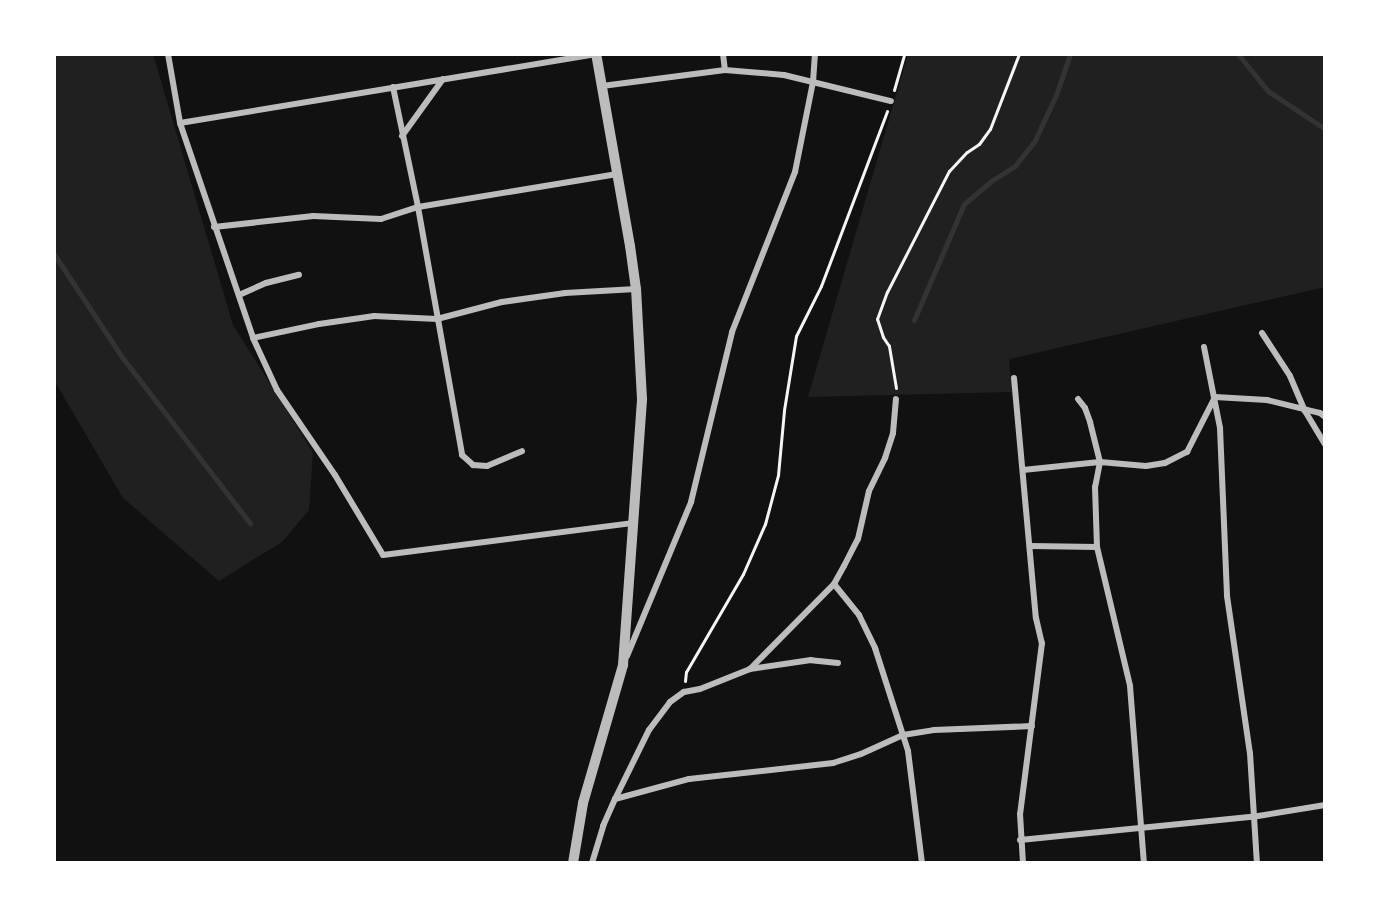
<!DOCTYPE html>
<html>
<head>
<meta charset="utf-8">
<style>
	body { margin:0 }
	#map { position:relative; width:1379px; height:917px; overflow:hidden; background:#111; font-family:"Fira Sans",sans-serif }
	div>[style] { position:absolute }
	.green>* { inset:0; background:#202020 }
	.stream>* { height:5px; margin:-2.5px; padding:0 2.5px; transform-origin:2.5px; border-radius:2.5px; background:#333 }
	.path>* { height:3px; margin:-1.5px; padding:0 1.5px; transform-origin:1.5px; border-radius:1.5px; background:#f5f5f5 }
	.minor>* { height:6px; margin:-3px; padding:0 3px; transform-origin:3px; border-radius:3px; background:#bcbcbc }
	.tertiary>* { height:10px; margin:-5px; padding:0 5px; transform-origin:5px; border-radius:5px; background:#bcbcbc }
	span { translate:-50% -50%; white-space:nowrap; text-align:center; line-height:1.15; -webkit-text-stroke:4.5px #fff; paint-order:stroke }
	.frame { position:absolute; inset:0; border:56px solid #fff; pointer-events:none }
</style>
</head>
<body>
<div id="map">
	<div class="green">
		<div style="clip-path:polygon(54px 54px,153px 54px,233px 325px,313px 452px,309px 510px,282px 542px,219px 581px,123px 498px,54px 380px)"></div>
		<div style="clip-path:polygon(908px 54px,1325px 54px,1325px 287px,1009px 359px,1012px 392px,808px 397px)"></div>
	</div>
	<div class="stream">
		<div style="left:1238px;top:54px;width:48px;rotate:51deg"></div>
		<div style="left:1268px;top:91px;width:69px;rotate:33.7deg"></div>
		<div style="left:54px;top:254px;width:123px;rotate:56.6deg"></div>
		<div style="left:122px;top:357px;width:210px;rotate:52.4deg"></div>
		<div style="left:914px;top:320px;width:126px;rotate:-66.7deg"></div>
		<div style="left:964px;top:204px;width:35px;rotate:-40deg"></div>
		<div style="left:991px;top:181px;width:28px;rotate:-32deg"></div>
		<div style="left:1015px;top:166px;width:33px;rotate:-52deg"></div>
		<div style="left:1035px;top:140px;width:50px;rotate:-65deg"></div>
		<div style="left:1056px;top:95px;width:43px;rotate:-71.1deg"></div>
	</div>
	<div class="path">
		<div style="left:894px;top:90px;width:37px;rotate:-74deg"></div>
		<div style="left:896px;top:388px;width:43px;rotate:-99.5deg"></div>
		<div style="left:889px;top:346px;width:11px;rotate:-124deg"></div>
		<div style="left:883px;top:337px;width:19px;rotate:-108deg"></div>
		<div style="left:877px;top:319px;width:29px;rotate:-70deg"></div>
		<div style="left:887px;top:292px;width:136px;rotate:-62.9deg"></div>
		<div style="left:949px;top:171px;width:26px;rotate:-47deg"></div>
		<div style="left:967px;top:152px;width:14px;rotate:-34deg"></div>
		<div style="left:979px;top:144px;width:19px;rotate:-54deg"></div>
		<div style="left:990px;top:129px;width:80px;rotate:-68.9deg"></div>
		<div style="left:685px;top:681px;width:9px;rotate:-84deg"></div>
		<div style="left:686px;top:672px;width:113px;rotate:-59.8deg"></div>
		<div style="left:743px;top:574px;width:55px;rotate:-66.3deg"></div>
		<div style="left:765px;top:524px;width:51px;rotate:-75.1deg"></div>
		<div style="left:778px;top:475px;width:65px;rotate:-84.7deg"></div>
		<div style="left:784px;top:410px;width:75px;rotate:-80.8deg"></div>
		<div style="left:796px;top:336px;width:56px;rotate:-63.4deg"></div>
		<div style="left:821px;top:286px;width:187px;rotate:-69.3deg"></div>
	</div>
	<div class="minor">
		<div style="left:168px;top:54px;width:70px;rotate:80.1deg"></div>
		<div style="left:180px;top:123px;width:227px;rotate:71.2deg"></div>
		<div style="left:253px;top:338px;width:57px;rotate:65.2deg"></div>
		<div style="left:277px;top:390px;width:103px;rotate:55.7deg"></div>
		<div style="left:335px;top:475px;width:93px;rotate:59deg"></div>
		<div style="left:383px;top:555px;width:253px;rotate:-7.3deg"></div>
		<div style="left:723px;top:54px;width:16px;rotate:83deg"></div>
		<div style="left:602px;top:86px;width:124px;rotate:-7.4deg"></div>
		<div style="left:725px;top:70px;width:59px;rotate:4.8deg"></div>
		<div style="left:784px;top:75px;width:110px;rotate:13.7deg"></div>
		<div style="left:393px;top:87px;width:123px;rotate:78.2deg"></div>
		<div style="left:418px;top:207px;width:252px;rotate:79.9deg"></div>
		<div style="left:462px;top:455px;width:15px;rotate:42deg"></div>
		<div style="left:473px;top:465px;width:14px;rotate:4deg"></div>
		<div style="left:487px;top:466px;width:38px;rotate:-23deg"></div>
		<div style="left:180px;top:123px;width:422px;rotate:-9.4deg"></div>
		<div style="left:402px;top:136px;width:70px;rotate:-54.3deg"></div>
		<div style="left:214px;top:227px;width:100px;rotate:-6.3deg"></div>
		<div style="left:313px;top:216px;width:68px;rotate:2.5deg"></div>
		<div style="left:381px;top:219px;width:39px;rotate:-18deg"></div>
		<div style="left:418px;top:207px;width:202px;rotate:-9.4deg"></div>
		<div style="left:239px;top:295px;width:30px;rotate:-24deg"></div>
		<div style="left:266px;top:283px;width:34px;rotate:-14deg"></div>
		<div style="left:1262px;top:333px;width:51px;rotate:56.9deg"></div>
		<div style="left:1290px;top:376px;width:38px;rotate:67deg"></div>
		<div style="left:1305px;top:411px;width:39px;rotate:59deg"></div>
		<div style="left:253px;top:338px;width:67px;rotate:-12deg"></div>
		<div style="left:319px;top:324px;width:56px;rotate:-8.3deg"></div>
		<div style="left:374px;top:316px;width:63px;rotate:2.7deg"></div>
		<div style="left:437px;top:319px;width:67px;rotate:-14.7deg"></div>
		<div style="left:502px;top:302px;width:64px;rotate:-8.1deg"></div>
		<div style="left:565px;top:293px;width:71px;rotate:-3.2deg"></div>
		<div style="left:1204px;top:347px;width:83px;rotate:78.8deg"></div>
		<div style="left:1220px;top:428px;width:168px;rotate:87.6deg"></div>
		<div style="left:1227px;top:596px;width:159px;rotate:81.7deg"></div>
		<div style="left:1250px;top:753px;width:110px;rotate:86.4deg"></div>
		<div style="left:1014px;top:378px;width:241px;rotate:84.8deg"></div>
		<div style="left:1036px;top:618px;width:26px;rotate:77deg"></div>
		<div style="left:1042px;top:643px;width:172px;rotate:97.3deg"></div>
		<div style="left:1020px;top:814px;width:49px;rotate:86.5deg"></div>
		<div style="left:1078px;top:399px;width:11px;rotate:52deg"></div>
		<div style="left:1085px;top:408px;width:15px;rotate:70deg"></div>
		<div style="left:1090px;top:422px;width:41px;rotate:76deg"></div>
		<div style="left:1100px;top:462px;width:25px;rotate:101deg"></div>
		<div style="left:1095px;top:487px;width:60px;rotate:88.1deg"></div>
		<div style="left:1097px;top:547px;width:143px;rotate:76.6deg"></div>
		<div style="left:1130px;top:686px;width:178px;rotate:85.5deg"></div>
		<div style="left:1023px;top:470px;width:77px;rotate:-5.9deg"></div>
		<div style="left:1100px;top:462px;width:46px;rotate:5deg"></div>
		<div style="left:1146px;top:466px;width:19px;rotate:-9deg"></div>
		<div style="left:1165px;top:463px;width:25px;rotate:-27deg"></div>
		<div style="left:1187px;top:452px;width:62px;rotate:-63deg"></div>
		<div style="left:1215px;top:397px;width:52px;rotate:3.3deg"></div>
		<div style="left:1267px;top:400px;width:55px;rotate:13.8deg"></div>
		<div style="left:1320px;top:413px;width:6px;rotate:39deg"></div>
		<div style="left:1030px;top:546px;width:67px;rotate:0.9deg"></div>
		<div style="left:834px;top:584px;width:40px;rotate:51deg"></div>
		<div style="left:859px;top:615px;width:37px;rotate:64deg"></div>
		<div style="left:875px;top:648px;width:108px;rotate:72.2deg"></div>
		<div style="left:908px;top:751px;width:113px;rotate:82.9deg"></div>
		<div style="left:627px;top:656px;width:167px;rotate:-67.4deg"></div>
		<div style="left:691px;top:502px;width:175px;rotate:-76.4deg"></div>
		<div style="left:732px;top:332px;width:172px;rotate:-68.5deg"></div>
		<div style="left:795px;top:172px;width:92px;rotate:-78.7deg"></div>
		<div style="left:813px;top:82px;width:28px;rotate:-86deg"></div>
		<div style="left:838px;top:663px;width:27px;rotate:-174deg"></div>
		<div style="left:811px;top:660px;width:62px;rotate:171.6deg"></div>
		<div style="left:750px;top:669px;width:120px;rotate:-45.3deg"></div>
		<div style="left:834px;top:584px;width:21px;rotate:-61deg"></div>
		<div style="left:844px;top:566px;width:30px;rotate:-63deg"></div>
		<div style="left:858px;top:539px;width:49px;rotate:-77.1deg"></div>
		<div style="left:869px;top:491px;width:37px;rotate:-64deg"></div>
		<div style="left:885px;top:458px;width:26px;rotate:-72deg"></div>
		<div style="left:893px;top:433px;width:34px;rotate:-85deg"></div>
		<div style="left:615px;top:799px;width:77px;rotate:-15.1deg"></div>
		<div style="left:689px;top:779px;width:145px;rotate:-6.3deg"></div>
		<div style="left:833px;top:763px;width:29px;rotate:-18deg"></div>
		<div style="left:861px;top:754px;width:46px;rotate:-24.3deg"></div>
		<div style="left:903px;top:735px;width:31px;rotate:-9deg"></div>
		<div style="left:934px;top:730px;width:98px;rotate:-2.3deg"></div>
		<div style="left:1020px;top:840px;width:233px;rotate:-5.7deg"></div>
		<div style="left:1252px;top:817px;width:74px;rotate:-9.3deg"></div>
		<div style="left:592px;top:863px;width:39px;rotate:-73deg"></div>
		<div style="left:603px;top:826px;width:30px;rotate:-66deg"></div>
		<div style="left:615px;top:799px;width:77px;rotate:-63.8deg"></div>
		<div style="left:649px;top:730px;width:35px;rotate:-53deg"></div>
		<div style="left:670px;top:702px;width:17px;rotate:-36deg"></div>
		<div style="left:684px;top:692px;width:16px;rotate:-11deg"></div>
		<div style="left:700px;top:689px;width:54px;rotate:-21.8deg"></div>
	</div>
	<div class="tertiary">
		<div style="left:573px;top:863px;width:61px;rotate:-80.5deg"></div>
		<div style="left:583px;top:803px;width:144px;rotate:-73.8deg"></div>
		<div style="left:623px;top:665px;width:267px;rotate:-85.9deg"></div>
		<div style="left:642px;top:399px;width:110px;rotate:-93.1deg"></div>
		<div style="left:636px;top:289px;width:43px;rotate:-97.9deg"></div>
		<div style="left:630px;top:246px;width:195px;rotate:-100deg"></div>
	</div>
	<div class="frame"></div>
</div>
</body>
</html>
